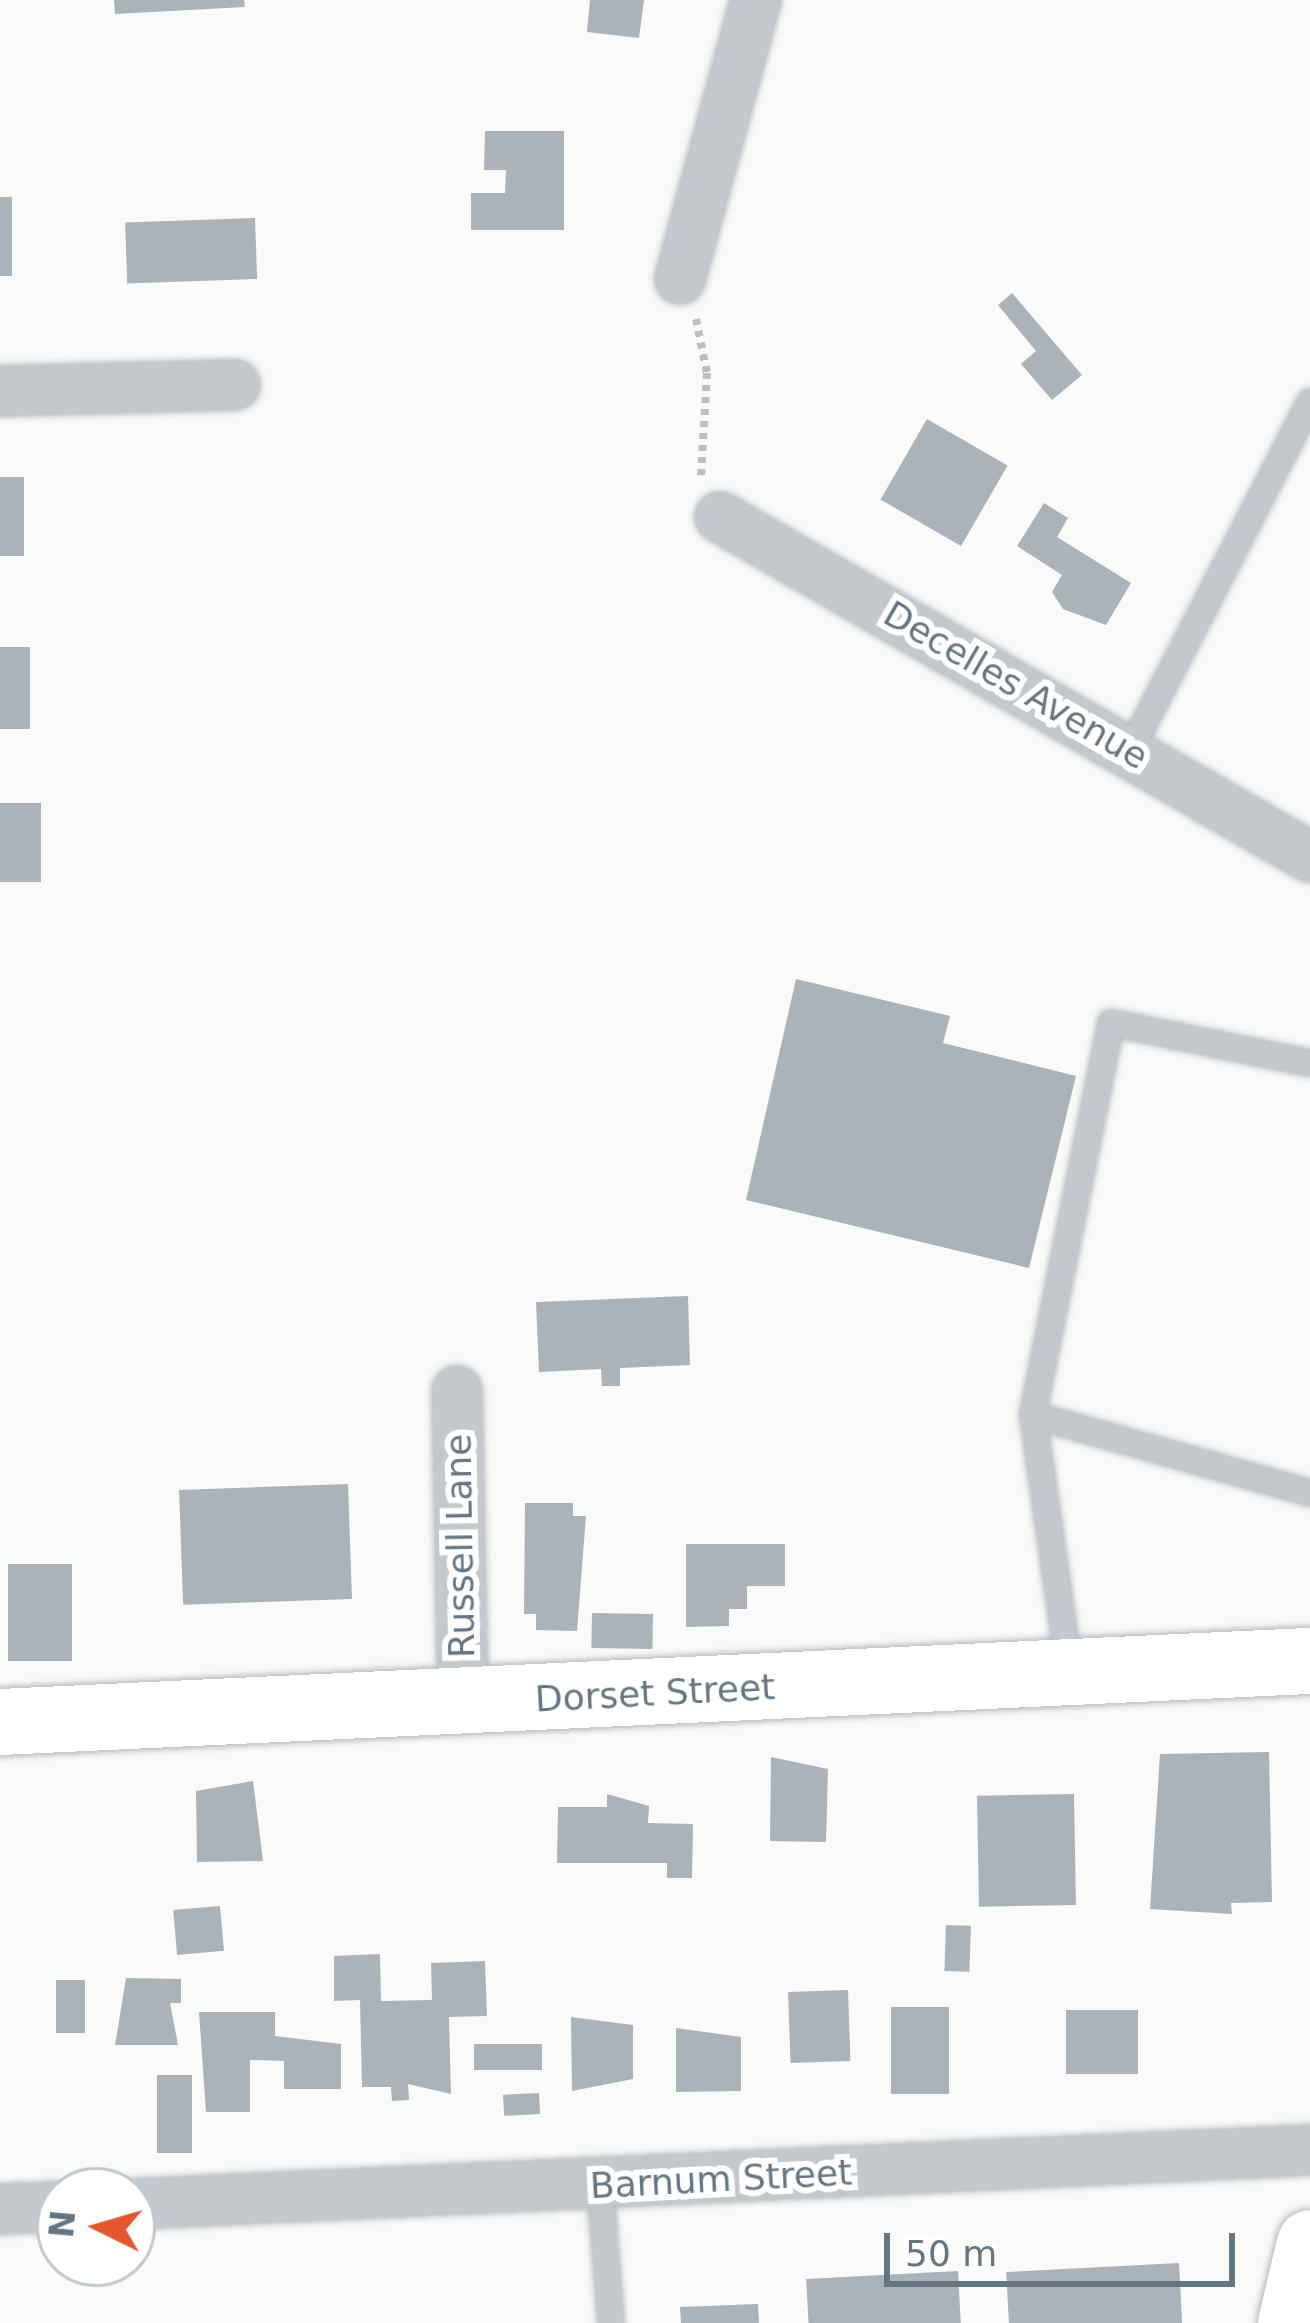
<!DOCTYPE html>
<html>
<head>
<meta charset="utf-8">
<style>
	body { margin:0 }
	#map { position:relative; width:1310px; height:2323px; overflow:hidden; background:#fafaf8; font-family:"DejaVu Sans",sans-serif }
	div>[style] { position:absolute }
	.building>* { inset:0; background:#aab3b9; transform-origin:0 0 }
	.path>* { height:8px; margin-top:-4px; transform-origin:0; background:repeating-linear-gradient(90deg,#bbbfc2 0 6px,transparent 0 12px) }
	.roads { filter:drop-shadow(0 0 3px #b3babf) drop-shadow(0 0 3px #b3babf) }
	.lane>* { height:24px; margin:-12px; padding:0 12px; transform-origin:12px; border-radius:12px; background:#c3c8cc }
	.street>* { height:48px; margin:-24px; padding:0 24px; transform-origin:24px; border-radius:24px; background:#c3c8cc }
	.secondary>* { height:66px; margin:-33px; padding:0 33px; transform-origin:33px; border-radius:33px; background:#fff }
	.primary>* { height:66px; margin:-33px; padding:0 33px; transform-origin:33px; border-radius:33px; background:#fff }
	span { translate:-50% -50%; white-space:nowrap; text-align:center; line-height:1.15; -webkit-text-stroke:12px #fff; paint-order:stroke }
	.street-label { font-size:36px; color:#657683 }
	.north { position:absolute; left:36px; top:2167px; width:120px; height:120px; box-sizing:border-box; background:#fff; border:3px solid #c1c8cd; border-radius:50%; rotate:275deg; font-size:33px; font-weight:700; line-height:48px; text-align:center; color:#657683 }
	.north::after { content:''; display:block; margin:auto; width:42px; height:54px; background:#e4572e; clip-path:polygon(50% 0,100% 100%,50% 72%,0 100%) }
	.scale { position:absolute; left:884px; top:2233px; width:351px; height:54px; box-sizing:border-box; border:6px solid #657683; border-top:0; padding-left:15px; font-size:36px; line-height:42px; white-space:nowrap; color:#657683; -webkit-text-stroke:9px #fff; paint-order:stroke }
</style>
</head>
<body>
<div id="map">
	<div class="building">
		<div style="clip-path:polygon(114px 0,244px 0,245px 7px,115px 14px)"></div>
		<div style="clip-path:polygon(590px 0,644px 0,639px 38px,587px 32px)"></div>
		<div style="clip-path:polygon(485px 131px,564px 131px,564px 230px,471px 230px,471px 193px,505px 193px,506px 170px,484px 170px)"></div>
		<div style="left:0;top:197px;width:12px;height:79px"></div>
		<div style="left:255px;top:218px;width:61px;height:130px;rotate:88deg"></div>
		<div style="clip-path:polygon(1012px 293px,1082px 375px,1052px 400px,1021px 364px,1036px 351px,998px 305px)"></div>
		<div style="left:927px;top:419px;width:93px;height:93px;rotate:30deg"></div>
		<div style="left:0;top:477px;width:24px;height:79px"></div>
		<div style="clip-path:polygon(1044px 503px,1068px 518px,1057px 537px,1131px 583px,1106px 625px,1063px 609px,1052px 592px,1062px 575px,1017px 546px)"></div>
		<div style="left:0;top:647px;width:30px;height:82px"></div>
		<div style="left:0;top:803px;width:41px;height:79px"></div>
		<div style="clip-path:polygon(796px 979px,950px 1016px,943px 1043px,1076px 1076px,1029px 1268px,746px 1200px)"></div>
		<div style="clip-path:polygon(688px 1296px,690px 1365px,620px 1368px,620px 1386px,602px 1386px,601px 1369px,539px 1372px,536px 1302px)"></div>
		<div style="left:348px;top:1484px;width:115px;height:169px;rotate:88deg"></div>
		<div style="clip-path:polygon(525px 1503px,573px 1503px,573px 1516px,586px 1516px,577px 1631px,536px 1630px,536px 1614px,524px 1614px)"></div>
		<div style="clip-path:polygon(686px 1544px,785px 1544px,785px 1586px,747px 1586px,747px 1609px,729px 1609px,729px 1626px,686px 1627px)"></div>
		<div style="left:8px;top:1564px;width:64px;height:97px"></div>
		<div style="left:592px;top:1613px;width:61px;height:35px;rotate:1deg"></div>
		<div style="clip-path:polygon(1269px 1752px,1272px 1902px,1231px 1903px,1232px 1914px,1150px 1909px,1160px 1754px)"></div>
		<div style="clip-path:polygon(771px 1757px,828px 1769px,826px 1842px,770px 1841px)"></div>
		<div style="clip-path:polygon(253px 1781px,263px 1861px,197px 1862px,196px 1791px)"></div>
		<div style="clip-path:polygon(607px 1794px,649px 1806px,648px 1823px,693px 1824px,692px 1878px,667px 1878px,667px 1863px,557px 1863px,558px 1807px,607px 1807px)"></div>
		<div style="left:1074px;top:1794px;width:111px;height:97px;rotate:89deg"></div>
		<div style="left:220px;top:1906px;width:45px;height:47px;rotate:85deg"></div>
		<div style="left:946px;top:1925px;width:25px;height:46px;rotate:2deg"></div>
		<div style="clip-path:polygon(380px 1954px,381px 2001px,432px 2000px,431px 1963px,485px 1961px,487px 2016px,449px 2017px,451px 2094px,408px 2084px,409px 2100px,392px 2101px,391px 2087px,362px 2087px,360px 2000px,334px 2001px,334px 1956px)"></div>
		<div style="clip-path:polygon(126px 1978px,181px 1979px,181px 2003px,170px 2003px,178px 2045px,115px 2045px)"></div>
		<div style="left:56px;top:1980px;width:29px;height:53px"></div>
		<div style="left:848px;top:1990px;width:71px;height:60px;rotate:88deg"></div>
		<div style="left:891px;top:2007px;width:58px;height:87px"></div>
		<div style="left:1066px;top:2010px;width:72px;height:64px"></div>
		<div style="clip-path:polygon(199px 2012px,275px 2012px,275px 2036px,341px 2044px,341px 2089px,284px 2089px,284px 2061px,250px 2060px,250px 2112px,206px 2112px)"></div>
		<div style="clip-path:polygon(571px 2017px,633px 2025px,633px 2079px,572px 2091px)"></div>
		<div style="clip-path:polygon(676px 2028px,741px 2037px,741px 2091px,676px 2092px)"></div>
		<div style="left:542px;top:2044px;width:26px;height:68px;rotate:90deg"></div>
		<div style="left:157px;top:2075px;width:35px;height:78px"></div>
		<div style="left:539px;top:2093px;width:21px;height:36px;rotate:87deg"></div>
		<div style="left:1179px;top:2263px;width:60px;height:173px;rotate:87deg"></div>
		<div style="left:958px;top:2271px;width:52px;height:152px;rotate:87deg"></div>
		<div style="clip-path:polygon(758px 2304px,759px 2323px,681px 2323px,680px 2307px)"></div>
	</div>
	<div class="path">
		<div style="left:696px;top:319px;width:55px;rotate:78.5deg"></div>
		<div style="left:707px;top:373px;width:103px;rotate:93.3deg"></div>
	</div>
	<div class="roads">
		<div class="lane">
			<div style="left:1130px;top:751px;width:393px;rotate:-62.7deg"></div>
			<div style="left:1310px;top:1063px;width:203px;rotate:-168.6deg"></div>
			<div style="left:1111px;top:1023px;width:400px;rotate:101.3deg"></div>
			<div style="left:1033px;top:1415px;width:288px;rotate:15.7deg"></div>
			<div style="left:1033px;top:1415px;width:256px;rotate:81.9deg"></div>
			<div style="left:600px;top:2185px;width:138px;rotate:85.4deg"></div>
		</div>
		<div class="street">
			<div style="left:680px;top:279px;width:289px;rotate:-74.8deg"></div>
			<div style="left:0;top:391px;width:235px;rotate:-1.5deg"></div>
			<div style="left:720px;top:517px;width:681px;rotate:29.95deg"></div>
			<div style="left:457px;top:1391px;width:310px;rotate:88.9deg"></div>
			<div style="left:132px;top:2204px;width:1179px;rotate:-2.62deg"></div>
			<div style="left:0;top:2209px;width:60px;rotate:-1.9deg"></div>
		</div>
		<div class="secondary">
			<div style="left:0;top:1722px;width:1311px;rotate:-2.67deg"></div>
		</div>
		<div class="primary">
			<div style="left:1291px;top:2323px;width:82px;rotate:-76.6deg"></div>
		</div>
	</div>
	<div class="street-label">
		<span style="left:1016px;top:685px;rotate:30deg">Decelles Avenue</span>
		<span style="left:460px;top:1546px;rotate:-91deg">Russell Lane</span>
		<span style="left:655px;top:1693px;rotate:-3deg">Dorset Street</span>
		<span style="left:721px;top:2179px;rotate:-3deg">Barnum Street</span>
	</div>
	<div class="north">N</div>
	<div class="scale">50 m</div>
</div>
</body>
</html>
